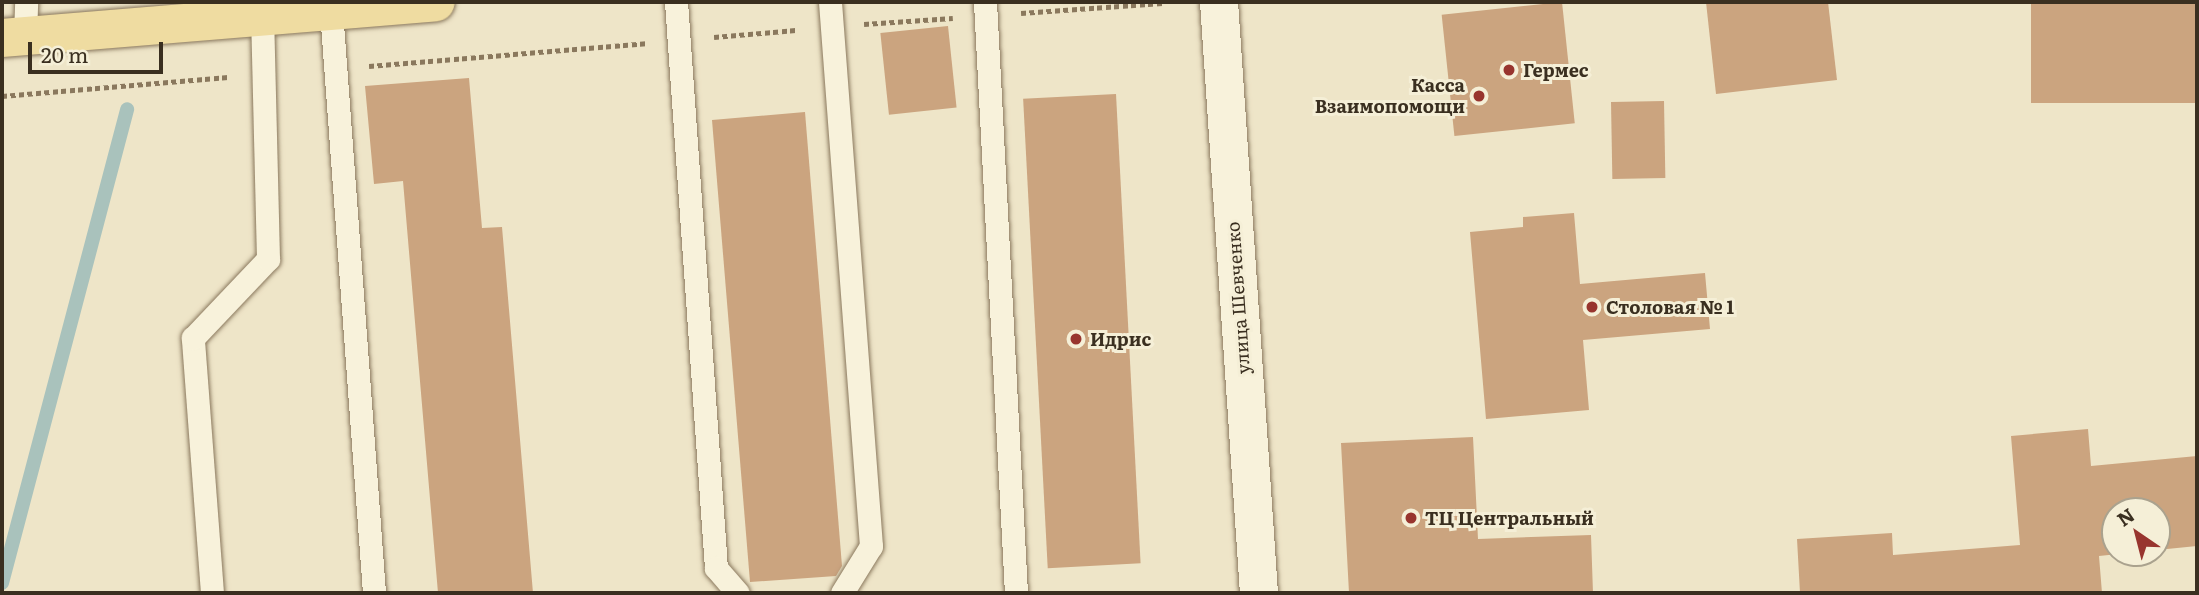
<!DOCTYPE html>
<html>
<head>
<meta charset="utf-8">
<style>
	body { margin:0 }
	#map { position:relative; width:2199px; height:595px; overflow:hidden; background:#eee5c8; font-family:Literata,serif }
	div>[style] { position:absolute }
	.stream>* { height:14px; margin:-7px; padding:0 7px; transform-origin:7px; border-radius:7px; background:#a9c2bc }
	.building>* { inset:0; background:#cba47f; transform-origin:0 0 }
	.path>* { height:4.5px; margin-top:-2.25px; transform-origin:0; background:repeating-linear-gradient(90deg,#8a785d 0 5px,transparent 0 8.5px) }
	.roads { filter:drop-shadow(0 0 2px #8a785d) drop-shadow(0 0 2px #8a785d) }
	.lane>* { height:23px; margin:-11.5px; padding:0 11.5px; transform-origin:11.5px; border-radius:11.5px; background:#f8f2db }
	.street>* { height:38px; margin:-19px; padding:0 19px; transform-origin:19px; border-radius:19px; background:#f8f2db }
	.primary>* { height:38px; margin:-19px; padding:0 19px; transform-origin:19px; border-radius:19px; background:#efdca1 }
	.dots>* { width:19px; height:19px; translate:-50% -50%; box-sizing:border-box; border:4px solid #f5efd7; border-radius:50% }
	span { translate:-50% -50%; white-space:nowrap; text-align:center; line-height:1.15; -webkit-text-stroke:6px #f5efd7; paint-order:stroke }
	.poi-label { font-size:18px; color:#3a2f20; font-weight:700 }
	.left { translate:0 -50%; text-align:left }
	.right { translate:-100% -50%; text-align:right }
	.street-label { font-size:18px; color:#3a2f20 }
	.frame { position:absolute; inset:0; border:4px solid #3a2f20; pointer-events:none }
	.north { position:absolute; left:2101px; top:497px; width:70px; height:70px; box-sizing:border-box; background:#f5efd7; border:2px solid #aaa28e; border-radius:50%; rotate:325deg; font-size:19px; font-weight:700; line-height:28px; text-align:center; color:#3a2f20 }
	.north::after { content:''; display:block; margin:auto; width:24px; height:32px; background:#98352e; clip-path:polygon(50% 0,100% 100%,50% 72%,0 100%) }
	.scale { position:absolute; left:28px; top:42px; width:135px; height:32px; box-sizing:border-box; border:4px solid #3a2f20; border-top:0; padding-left:9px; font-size:21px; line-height:24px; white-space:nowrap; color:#3a2f20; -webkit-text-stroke:5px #f5efd7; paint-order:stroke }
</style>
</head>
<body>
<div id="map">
	<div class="stream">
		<div style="left:2px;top:583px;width:490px;rotate:-75.2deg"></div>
	</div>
	<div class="building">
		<div style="left:1562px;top:2px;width:122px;height:121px;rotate:84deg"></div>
		<div style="clip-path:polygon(1706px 2px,1828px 2px,1837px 80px,1716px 94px)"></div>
		<div style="left:2031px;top:2px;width:166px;height:101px"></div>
		<div style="left:948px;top:26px;width:82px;height:68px;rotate:84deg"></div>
		<div style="clip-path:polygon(469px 78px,482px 228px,502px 227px,533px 593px,438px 593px,403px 181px,374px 184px,365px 86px)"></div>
		<div style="left:1116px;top:94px;width:470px;height:93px;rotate:87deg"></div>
		<div style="left:1664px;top:101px;width:77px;height:53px;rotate:89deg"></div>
		<div style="clip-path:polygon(805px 112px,842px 566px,836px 576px,750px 582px,712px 120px)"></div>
		<div style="clip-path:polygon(1574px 213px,1580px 284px,1705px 273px,1710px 329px,1583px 340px,1589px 410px,1486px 419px,1470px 232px,1523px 227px,1523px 217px)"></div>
		<div style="clip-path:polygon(2088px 429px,2091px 466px,2197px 456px,2197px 546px,2157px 550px,2157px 511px,2115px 511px,2115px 553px,2128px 553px,2099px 556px,2102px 593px,1800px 593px,1797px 539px,1892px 533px,1893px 555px,2020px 545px,2011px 436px)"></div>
		<div style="clip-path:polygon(1473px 437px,1478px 539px,1591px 535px,1593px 593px,1349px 593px,1341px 443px)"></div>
	</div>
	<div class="path">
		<div style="left:1021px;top:13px;width:142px;rotate:-4deg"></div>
		<div style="left:864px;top:24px;width:89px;rotate:-3.9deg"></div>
		<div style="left:714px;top:37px;width:82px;rotate:-4.9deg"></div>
		<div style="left:369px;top:66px;width:278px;rotate:-4.7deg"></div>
		<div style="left:2px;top:96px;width:227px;rotate:-4.8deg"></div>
	</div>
	<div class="roads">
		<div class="lane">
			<div style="left:676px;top:2px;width:567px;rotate:85.96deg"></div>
			<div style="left:716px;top:568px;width:33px;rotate:49deg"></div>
			<div style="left:830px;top:2px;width:546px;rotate:85.69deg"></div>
			<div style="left:871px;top:546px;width:55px;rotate:121.7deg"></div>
			<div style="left:985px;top:2px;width:592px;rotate:87deg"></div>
			<div style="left:331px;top:10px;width:585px;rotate:85.78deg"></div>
			<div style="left:25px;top:36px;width:34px;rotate:-88deg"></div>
			<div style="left:212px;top:593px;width:256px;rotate:-94.3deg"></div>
			<div style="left:193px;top:338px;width:109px;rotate:-46.5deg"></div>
			<div style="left:268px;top:259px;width:243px;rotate:-91.4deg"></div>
		</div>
		<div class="street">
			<div style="left:1219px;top:2px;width:592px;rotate:86.13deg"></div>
		</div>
		<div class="primary">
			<div style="left:2px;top:38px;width:435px;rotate:-4.7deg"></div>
		</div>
	</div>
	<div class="dots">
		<div style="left:1509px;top:70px;background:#98352e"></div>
		<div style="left:1479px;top:96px;background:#98352e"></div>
		<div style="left:1592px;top:307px;background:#98352e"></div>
		<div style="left:1076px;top:339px;background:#98352e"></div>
		<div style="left:1411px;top:518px;background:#98352e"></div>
	</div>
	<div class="poi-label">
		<span class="left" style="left:1523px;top:70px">Гермес</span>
		<span class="right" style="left:1465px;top:96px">Касса<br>Взаимопомощи</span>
		<span class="left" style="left:1606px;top:307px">Столовая № 1</span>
		<span class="left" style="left:1090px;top:339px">Идрис</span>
		<span class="left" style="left:1425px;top:518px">ТЦ Центральный</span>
	</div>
	<div class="street-label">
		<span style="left:1238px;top:298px;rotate:-94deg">улица Шевченко</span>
	</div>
	<div class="frame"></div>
	<div class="north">N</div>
	<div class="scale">20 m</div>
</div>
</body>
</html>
